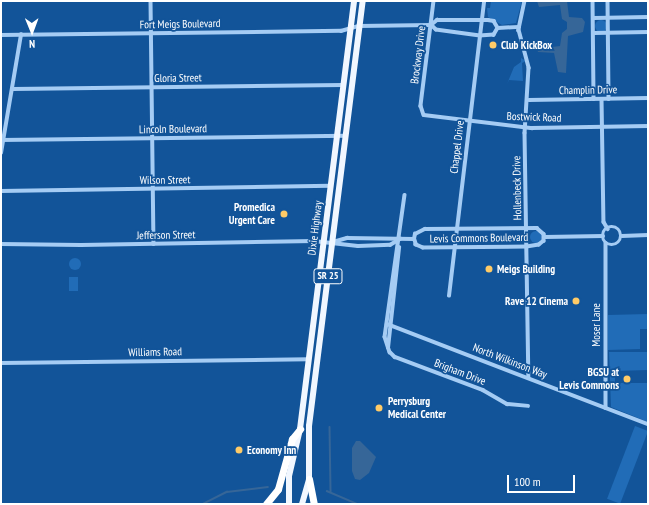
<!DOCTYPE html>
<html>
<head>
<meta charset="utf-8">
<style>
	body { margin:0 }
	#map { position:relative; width:649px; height:505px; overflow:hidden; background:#125499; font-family:"PT Sans Narrow",sans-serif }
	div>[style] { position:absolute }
	.green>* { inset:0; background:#216cb7; transform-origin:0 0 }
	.round { border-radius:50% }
	.water>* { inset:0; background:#366698 }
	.stream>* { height:1.5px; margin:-0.75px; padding:0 0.75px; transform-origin:0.75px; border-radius:0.75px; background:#366698 }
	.minor>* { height:3.5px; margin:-1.75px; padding:0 1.75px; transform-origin:1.75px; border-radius:1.75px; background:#a5ccf4 }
	.minor>.ring { margin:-1.75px; padding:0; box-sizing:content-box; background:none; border:3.5px solid #a5ccf4; border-radius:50% }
	.primary>* { height:6px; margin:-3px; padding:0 3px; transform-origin:3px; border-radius:3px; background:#f1f7ff }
	.motorway>* { height:7px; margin:-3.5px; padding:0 3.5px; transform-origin:3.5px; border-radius:3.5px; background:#fff }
	.dots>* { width:11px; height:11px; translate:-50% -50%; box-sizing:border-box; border:2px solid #125499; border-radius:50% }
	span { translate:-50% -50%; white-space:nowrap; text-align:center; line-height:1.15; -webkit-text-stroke:3.5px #125499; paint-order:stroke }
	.shield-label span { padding:1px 3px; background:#125499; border:1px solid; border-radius:3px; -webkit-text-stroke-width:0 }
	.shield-label { font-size:10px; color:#fff; font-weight:700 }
	.street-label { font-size:11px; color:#fff }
	.poi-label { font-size:11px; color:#fff; font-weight:700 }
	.left { translate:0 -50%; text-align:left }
	.right { translate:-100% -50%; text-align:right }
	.frame { position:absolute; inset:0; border:2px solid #fff; pointer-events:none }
	.north { position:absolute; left:12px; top:12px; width:40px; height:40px; -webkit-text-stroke:3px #125499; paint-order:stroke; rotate:179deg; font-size:11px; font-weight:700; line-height:16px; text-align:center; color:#fff }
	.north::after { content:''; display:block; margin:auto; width:14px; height:18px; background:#fff; clip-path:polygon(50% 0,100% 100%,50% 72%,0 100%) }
	.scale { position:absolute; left:507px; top:475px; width:68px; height:18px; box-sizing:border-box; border:2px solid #fff; border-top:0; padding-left:5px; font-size:12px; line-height:14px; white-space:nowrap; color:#fff; -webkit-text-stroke:3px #125499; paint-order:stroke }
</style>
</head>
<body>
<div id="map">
	<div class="green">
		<div style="clip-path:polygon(491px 1px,522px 1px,516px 23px,502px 25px,488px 17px,487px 8px,490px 8px)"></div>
		<div class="round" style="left:595px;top:20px;width:12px;height:12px"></div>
		<div style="clip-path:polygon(521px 58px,526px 61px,522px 63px,523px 81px,509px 80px,507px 84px,514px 67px,521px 62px)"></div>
		<div class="round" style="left:530px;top:231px;width:12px;height:12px"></div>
		<div class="round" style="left:69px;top:258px;width:12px;height:12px"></div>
		<div style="left:69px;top:277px;width:9px;height:14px"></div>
		<div style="clip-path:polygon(648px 314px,648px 329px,640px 329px,640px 349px,608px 350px,608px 315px)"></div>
		<div style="clip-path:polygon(609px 352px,648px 352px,648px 370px,615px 371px,615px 383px,648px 383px,648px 422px,611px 407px)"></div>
		<div style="left:635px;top:426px;width:14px;height:78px;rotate:21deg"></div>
	</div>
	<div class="water">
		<div style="clip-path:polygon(537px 1px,567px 1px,569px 17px,582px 18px,585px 22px,583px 32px,568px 36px,566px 73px,558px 72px,554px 53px,538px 52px,536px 47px,544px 43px,552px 47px,560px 46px,562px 33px,567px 29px,567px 22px,562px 19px,560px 5px,539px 7px)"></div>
		<div style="clip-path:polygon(356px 441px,360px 441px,376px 457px,369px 473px,360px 480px,355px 479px,352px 471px,352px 448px)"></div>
	</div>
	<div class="stream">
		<div style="left:330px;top:427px;width:65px;rotate:89.1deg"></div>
		<div style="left:327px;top:491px;width:33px;rotate:23deg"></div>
		<div style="left:203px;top:504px;width:27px;rotate:-27deg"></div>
		<div style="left:227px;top:492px;width:41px;rotate:-7deg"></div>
	</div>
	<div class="minor">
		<div style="left:151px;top:1px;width:243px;rotate:89.3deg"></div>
		<div style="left:434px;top:1px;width:106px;rotate:97.1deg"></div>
		<div style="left:421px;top:106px;width:9px;rotate:72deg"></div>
		<div style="left:424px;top:115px;width:109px;rotate:6.9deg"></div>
		<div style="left:532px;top:128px;width:116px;rotate:-1deg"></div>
		<div style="left:525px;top:1px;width:30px;rotate:102deg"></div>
		<div style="left:519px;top:30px;width:39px;rotate:75deg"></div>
		<div style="left:529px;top:68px;width:65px;rotate:93.5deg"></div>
		<div style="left:525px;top:133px;width:244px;rotate:89.1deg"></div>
		<div style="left:593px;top:1px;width:98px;rotate:89.4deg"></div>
		<div style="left:608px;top:1px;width:98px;rotate:89.4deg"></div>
		<div style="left:594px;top:18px;width:54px;rotate:-1.1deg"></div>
		<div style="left:498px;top:28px;width:21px;rotate:-3deg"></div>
		<div style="left:594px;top:33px;width:54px;rotate:-1.1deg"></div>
		<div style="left:1px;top:35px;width:340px;rotate:-0.7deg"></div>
		<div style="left:341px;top:31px;width:19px;rotate:-16deg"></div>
		<div style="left:359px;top:26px;width:72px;rotate:-0.8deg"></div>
		<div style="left:431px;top:25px;width:8px;rotate:-40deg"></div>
		<div style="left:437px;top:20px;width:51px"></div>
		<div style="left:488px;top:20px;width:6px;rotate:9deg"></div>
		<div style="left:494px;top:21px;width:8px;rotate:60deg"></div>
		<div style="left:498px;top:28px;width:8px;rotate:120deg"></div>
		<div style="left:494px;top:35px;width:14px;rotate:176deg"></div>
		<div style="left:480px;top:36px;width:44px;rotate:-172.2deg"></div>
		<div style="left:436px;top:30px;width:7px;rotate:-135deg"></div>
		<div style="left:13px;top:89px;width:330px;rotate:-0.7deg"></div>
		<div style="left:602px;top:99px;width:123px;rotate:89.1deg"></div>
		<div style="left:604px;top:222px;width:8px;rotate:60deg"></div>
		<div style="left:529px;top:100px;width:119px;rotate:-1deg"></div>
		<div style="left:1px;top:140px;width:344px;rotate:-0.7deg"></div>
		<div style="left:1px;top:153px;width:120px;rotate:-80.4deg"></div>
		<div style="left:1px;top:191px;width:329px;rotate:-0.9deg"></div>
		<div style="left:405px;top:195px;width:143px;rotate:98deg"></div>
		<div style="left:385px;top:337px;width:16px;rotate:72deg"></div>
		<div style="left:390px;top:352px;width:7px;rotate:45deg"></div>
		<div style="left:395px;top:357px;width:94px;rotate:20.6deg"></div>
		<div style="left:483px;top:390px;width:28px;rotate:30deg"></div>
		<div style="left:507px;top:404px;width:21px;rotate:5deg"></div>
		<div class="ring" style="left:603px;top:227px;width:14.5px;height:14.5px"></div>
		<div style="left:537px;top:228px;width:9px;rotate:41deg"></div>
		<div style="left:544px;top:234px;width:7px;rotate:90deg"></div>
		<div style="left:544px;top:241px;width:6px;rotate:141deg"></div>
		<div style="left:539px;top:245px;width:12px;rotate:171deg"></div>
		<div style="left:527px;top:247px;width:104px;rotate:179.4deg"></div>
		<div style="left:423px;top:248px;width:8px;rotate:-157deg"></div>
		<div style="left:416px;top:245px;width:6px;rotate:-108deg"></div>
		<div style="left:414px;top:239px;width:5px;rotate:-79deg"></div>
		<div style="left:415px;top:234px;width:11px;rotate:-27deg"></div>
		<div style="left:425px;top:229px;width:112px;rotate:-0.5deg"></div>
		<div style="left:622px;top:236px;width:26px;rotate:-2deg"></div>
		<div style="left:545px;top:237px;width:58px;rotate:-1deg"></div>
		<div style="left:333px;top:242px;width:15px;rotate:-16deg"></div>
		<div style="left:347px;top:238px;width:67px;rotate:0.9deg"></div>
		<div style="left:606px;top:243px;width:165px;rotate:90deg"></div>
		<div style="left:1px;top:244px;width:80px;rotate:0.7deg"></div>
		<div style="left:81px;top:245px;width:233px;rotate:-1deg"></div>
		<div style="left:314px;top:241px;width:44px;rotate:6.5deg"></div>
		<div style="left:358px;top:246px;width:32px;rotate:-2deg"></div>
		<div style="left:390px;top:245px;width:12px;rotate:-31deg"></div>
		<div style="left:449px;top:296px;width:297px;rotate:-83.2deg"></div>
		<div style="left:387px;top:324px;width:280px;rotate:21deg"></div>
		<div style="left:388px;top:348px;width:101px;rotate:-83.7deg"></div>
		<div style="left:1px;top:363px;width:307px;rotate:-0.7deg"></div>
	</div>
	<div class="primary">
		<div style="left:289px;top:504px;width:28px;rotate:-90deg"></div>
		<div style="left:289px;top:476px;width:48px;rotate:-76.8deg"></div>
		<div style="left:300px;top:429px;width:431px;rotate:-82.8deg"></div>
		<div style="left:302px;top:504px;width:26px;rotate:-74deg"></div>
		<div style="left:309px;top:479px;width:53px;rotate:-90deg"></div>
		<div style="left:309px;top:426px;width:428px;rotate:-82.8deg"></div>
	</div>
	<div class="motorway">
		<div style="left:309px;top:479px;width:25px;rotate:79deg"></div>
		<div style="left:266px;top:504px;width:19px;rotate:-51deg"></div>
		<div style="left:278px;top:489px;width:52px;rotate:-74.4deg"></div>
		<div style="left:292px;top:439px;width:13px;rotate:-51deg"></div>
	</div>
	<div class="dots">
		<div style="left:493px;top:45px;background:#ffcb67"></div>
		<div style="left:284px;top:214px;background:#ffcb67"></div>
		<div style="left:489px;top:269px;background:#ffcb67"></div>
		<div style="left:576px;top:301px;background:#ffcb67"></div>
		<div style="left:627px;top:379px;background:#ffcb67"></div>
		<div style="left:379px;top:408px;background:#ffcb67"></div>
		<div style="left:239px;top:450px;background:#ffcb67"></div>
	</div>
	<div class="shield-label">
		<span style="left:328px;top:276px">SR 25</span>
	</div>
	<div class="street-label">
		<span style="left:180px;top:24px;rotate:-1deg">Fort Meigs Boulevard</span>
		<span style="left:418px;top:55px;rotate:-83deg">Brockway Drive</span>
		<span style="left:178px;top:78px;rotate:-1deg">Gloria Street</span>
		<span style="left:588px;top:90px;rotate:-1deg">Champlin Drive</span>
		<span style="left:534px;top:117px;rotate:2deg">Bostwick Road</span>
		<span style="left:173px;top:129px;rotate:-1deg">Lincoln Boulevard</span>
		<span style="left:457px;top:147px;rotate:-83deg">Chappel Drive</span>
		<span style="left:165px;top:180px;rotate:-1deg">Wilson Street</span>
		<span style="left:517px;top:188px;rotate:-91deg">Hollenbeck Drive</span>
		<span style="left:315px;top:228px;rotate:-83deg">Dixie Highway</span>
		<span style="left:166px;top:235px;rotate:-1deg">Jefferson Street</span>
		<span style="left:479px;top:238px;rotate:-1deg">Levis Commons Boulevard</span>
		<span style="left:596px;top:325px;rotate:-90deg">Moser Lane</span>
		<span style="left:155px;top:352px;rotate:-1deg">Williams Road</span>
		<span style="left:510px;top:361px;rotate:21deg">North Wilkinson Way</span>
		<span style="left:460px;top:372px;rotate:21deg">Brigham Drive</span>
	</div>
	<div class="poi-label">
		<span class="left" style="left:501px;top:45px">Club KickBox</span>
		<span class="right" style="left:275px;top:214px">Promedica<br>Urgent Care</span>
		<span class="left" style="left:497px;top:269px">Meigs Building</span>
		<span class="right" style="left:568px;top:301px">Rave 12 Cinema</span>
		<span class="right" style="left:619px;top:379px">BGSU at<br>Levis Commons</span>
		<span class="left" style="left:388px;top:408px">Perrysburg<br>Medical Center</span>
		<span class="left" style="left:247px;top:450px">Economy Inn</span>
	</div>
	<div class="frame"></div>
	<div class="north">N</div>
	<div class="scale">100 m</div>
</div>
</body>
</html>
